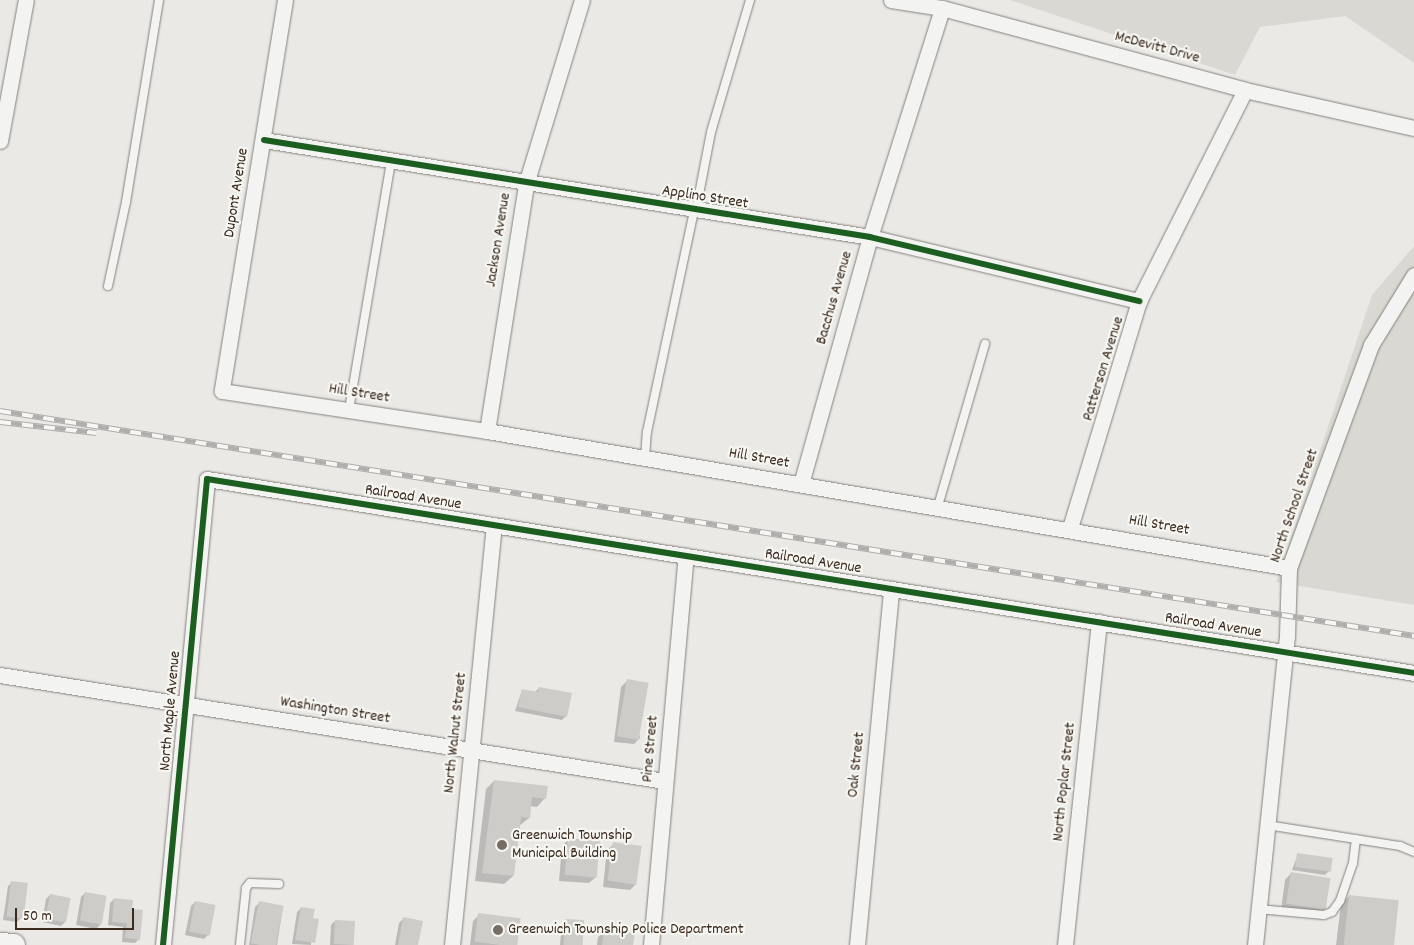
<!DOCTYPE html>
<html>
<head>
<meta charset="utf-8">
<style>
	body { margin:0 }
	#map { position:relative; width:1414px; height:945px; overflow:hidden; background:#eae9e6; font-family:Dekko,sans-serif }
	div>[style] { position:absolute }
	.green>* { inset:0; background:#dad8d3 }
	.shadow>* { inset:0; background:#0003 }
	.building>* { inset:0; background:#cdccc9; transform-origin:0 0 }
	.roads { filter:drop-shadow(0 0 1px #85817d) drop-shadow(0 0 1px #85817d) }
	.lane>* { height:8px; margin:-4px; padding:0 4px; transform-origin:4px; border-radius:4px; background:#f3f3f1 }
	.street>* { height:15px; margin:-7.5px; padding:0 7.5px; transform-origin:7.5px; border-radius:7.5px; background:#f3f3f1 }
	.secondary>* { height:22px; margin:-11px; padding:0 11px; transform-origin:11px; border-radius:11px; background:#f3f3f1 }
	.rail>* { height:5.5px; margin-top:-2.75px; transform-origin:0; background:repeating-linear-gradient(90deg,#f6f6f2 0 11px,#b0aeac 0 22px); box-sizing:border-box; border-block:1px solid #b0aeac }
	.cycleway>* { height:6px; margin:-3px; padding:0 3px; transform-origin:3px; border-radius:3px; background:#1b5e20 }
	.dots>* { width:14px; height:14px; translate:-50% -50%; box-sizing:border-box; border:2px solid #f6f6f2; border-radius:50% }
	span { translate:-50% -50%; white-space:nowrap; text-align:center; line-height:1.15; -webkit-text-stroke:4.5px #f6f6f2; paint-order:stroke }
	.street-label { font-size:16px; color:#3b2a1e }
	.poi-label { font-size:16px; color:#3b2a1e }
	.left { translate:0 -50%; text-align:left }
	.scale { position:absolute; left:15px; top:908px; width:119px; height:22px; box-sizing:border-box; border:2px solid #3b2a1e; border-top:0; padding-left:6px; font-size:15px; line-height:18px; white-space:nowrap; color:#3b2a1e; -webkit-text-stroke:4px #f6f6f2; paint-order:stroke }
</style>
</head>
<body>
<div id="map">
	<div class="green">
		<div style="clip-path:polygon(1010px 0,1414px 0,1414px 63px,1345px 16px,1260px 27px,1235px 75px)"></div>
		<div style="clip-path:polygon(1414px 246px,1414px 605px,1276px 582px,1372px 295px)"></div>
	</div>
	<div class="shadow">
		<div style="clip-path:polygon(627px 681px,640px 738px,634px 744px,614px 742px,621px 687px)"></div>
		<div style="clip-path:polygon(539px 688px,566px 716px,562px 720px,515px 711px,522px 690px,535px 692px)"></div>
		<div style="clip-path:polygon(494px 781px,545px 798px,537px 807px,530px 806px,529px 818px,519px 826px,513px 876px,504px 884px,475px 881px,486px 789px)"></div>
		<div style="clip-path:polygon(569px 839px,599px 842px,596px 877px,589px 883px,559px 881px,562px 846px)"></div>
		<div style="clip-path:polygon(614px 844px,636px 884px,630px 890px,603px 887px,607px 850px)"></div>
		<div style="clip-path:polygon(1298px 854px,1329px 871px,1325px 875px,1292px 870px)"></div>
		<div style="clip-path:polygon(1291px 873px,1325px 909px,1319px 915px,1281px 910px,1285px 880px)"></div>
		<div style="clip-path:polygon(12px 882px,21px 918px,17px 922px,3px 920px,8px 886px)"></div>
		<div style="clip-path:polygon(85px 893px,100px 925px,96px 929px,76px 925px,81px 897px)"></div>
		<div style="clip-path:polygon(50px 895px,65px 922px,61px 926px,42px 922px,46px 899px)"></div>
		<div style="clip-path:polygon(1349px 896px,1393px 945px,1336px 945px,1341px 904px)"></div>
		<div style="clip-path:polygon(114px 899px,131px 910px,139px 939px,135px 943px,122px 942px,123px 927px,108px 925px,110px 903px)"></div>
		<div style="clip-path:polygon(195px 902px,208px 935px,204px 939px,185px 935px,191px 906px)"></div>
		<div style="clip-path:polygon(259px 903px,283px 907px,277px 945px,249px 945px,255px 907px)"></div>
		<div style="clip-path:polygon(301px 908px,312px 919px,311px 945px,292px 944px,297px 912px)"></div>
		<div style="clip-path:polygon(479px 915px,519px 919px,516px 945px,470px 945px,473px 921px)"></div>
		<div style="clip-path:polygon(403px 919px,417px 945px,395px 945px,399px 923px)"></div>
		<div style="clip-path:polygon(566px 920px,581px 945px,560px 945px,562px 924px)"></div>
		<div style="clip-path:polygon(335px 921px,352px 945px,330px 945px,331px 925px)"></div>
		<div style="clip-path:polygon(605px 931px,632px 945px,597px 945px,598px 937px)"></div>
	</div>
	<div class="building">
		<div style="left:627px;top:679px;width:22px;height:58px;rotate:10deg"></div>
		<div style="clip-path:polygon(539px 687px,572px 693px,567px 717px,518px 707px,522px 689px,538px 692px)"></div>
		<div style="clip-path:polygon(494px 780px,548px 786px,546px 799px,532px 797px,530px 818px,521px 817px,514px 876px,482px 873px)"></div>
		<div style="left:568px;top:838px;width:32px;height:37px;rotate:5deg"></div>
		<div style="left:613px;top:842px;width:29px;height:39px;rotate:8deg"></div>
		<div style="left:1297px;top:853px;width:36px;height:14px;rotate:8deg"></div>
		<div style="left:1291px;top:872px;width:40px;height:32px;rotate:9deg"></div>
		<div style="left:11px;top:881px;width:17px;height:36px;rotate:7deg"></div>
		<div style="left:85px;top:892px;width:22px;height:29px;rotate:10deg"></div>
		<div style="left:50px;top:894px;width:21px;height:25px;rotate:11deg"></div>
		<div style="left:1349px;top:895px;width:50px;height:50px;rotate:6deg"></div>
		<div style="clip-path:polygon(114px 898px,133px 900px,132px 909px,143px 910px,140px 940px,125px 938px,127px 923px,112px 922px)"></div>
		<div style="left:195px;top:901px;width:21px;height:31px;rotate:11deg"></div>
		<div style="left:259px;top:901px;width:25px;height:43px;rotate:11deg"></div>
		<div style="clip-path:polygon(301px 907px,315px 909px,313px 918px,319px 919px,315px 943px,295px 940px)"></div>
		<div style="left:478px;top:913px;width:43px;height:29px;rotate:7deg"></div>
		<div style="clip-path:polygon(403px 917px,423px 921px,418px 945px,398px 945px)"></div>
		<div style="left:565px;top:919px;width:19px;height:26px;rotate:3deg"></div>
		<div style="left:335px;top:920px;width:20px;height:24px;rotate:3deg"></div>
		<div style="clip-path:polygon(604px 929px,635px 933px,633px 945px,602px 945px)"></div>
	</div>
	<div class="roads">
		<div class="lane">
			<div style="left:696px;top:210px;width:79px;rotate:-79.1deg"></div>
			<div style="left:711px;top:132px;width:138px;rotate:-73.5deg"></div>
			<div style="left:108px;top:286px;width:86px;rotate:-77.9deg"></div>
			<div style="left:126px;top:202px;width:205px;rotate:-80.7deg"></div>
			<div style="left:349px;top:410px;width:253px;rotate:-80.4deg"></div>
			<div style="left:645px;top:458px;width:26px;rotate:-86deg"></div>
			<div style="left:647px;top:432px;width:227px;rotate:-78deg"></div>
			<div style="left:938px;top:506px;width:169px;rotate:-73.8deg"></div>
			<div style="left:1267px;top:825px;width:135px;rotate:9deg"></div>
			<div style="left:1400px;top:846px;width:15px;rotate:23deg"></div>
			<div style="left:1258px;top:909px;width:66px;rotate:5.2deg"></div>
			<div style="left:1324px;top:915px;width:9px;rotate:-21deg"></div>
			<div style="left:1332px;top:912px;width:14px;rotate:-54deg"></div>
			<div style="left:1340px;top:901px;width:40px;rotate:-71.1deg"></div>
			<div style="left:1353px;top:863px;width:24px;rotate:-83deg"></div>
			<div style="left:240px;top:945px;width:57px;rotate:-84deg"></div>
			<div style="left:246px;top:888px;width:6px;rotate:-51deg"></div>
			<div style="left:250px;top:883px;width:29px;rotate:2deg"></div>
		</div>
		<div class="street">
			<div style="left:285px;top:0;width:396px;rotate:99.2deg"></div>
			<div style="left:222px;top:391px;width:268px;rotate:8.6deg"></div>
			<div style="left:487px;top:431px;width:814px;rotate:9.69deg"></div>
			<div style="left:891px;top:0;width:52px;rotate:8.9deg"></div>
			<div style="left:942px;top:8px;width:314px;rotate:15.1deg"></div>
			<div style="left:1245px;top:90px;width:173px;rotate:12.7deg"></div>
			<div style="left:264px;top:140px;width:614px;rotate:9.09deg"></div>
			<div style="left:870px;top:237px;width:277px;rotate:13.4deg"></div>
			<div style="left:0;top:141px;width:143px;rotate:-79.6deg"></div>
			<div style="left:487px;top:431px;width:250px;rotate:-81deg"></div>
			<div style="left:526px;top:184px;width:192px;rotate:-73.1deg"></div>
			<div style="left:801px;top:484px;width:256px;rotate:-74.4deg"></div>
			<div style="left:870px;top:237px;width:240px;rotate:-72.5deg"></div>
			<div style="left:1070px;top:528px;width:237px;rotate:-73.1deg"></div>
			<div style="left:1139px;top:301px;width:236px;rotate:-63.3deg"></div>
			<div style="left:0;top:675px;width:673px;rotate:9.06deg"></div>
			<div style="left:163px;top:945px;width:468px;rotate:-84.6deg"></div>
			<div style="left:207px;top:479px;width:1222px;rotate:9.13deg"></div>
			<div style="left:452px;top:945px;width:422px;rotate:-84.3deg"></div>
			<div style="left:651px;top:945px;width:391px;rotate:-84.9deg"></div>
			<div style="left:857px;top:945px;width:358px;rotate:-84.5deg"></div>
			<div style="left:1065px;top:945px;width:325px;rotate:-84deg"></div>
			<div style="left:1255px;top:945px;width:311px;rotate:-84.1deg"></div>
			<div style="left:1287px;top:636px;width:68px;rotate:-88.3deg"></div>
			<div style="left:1289px;top:568px;width:238px;rotate:-69.8deg"></div>
			<div style="left:1371px;top:345px;width:82px;rotate:-58.4deg"></div>
		</div>
		<div class="secondary">
			<div style="left:0;top:944px;width:14px;rotate:4deg"></div>
		</div>
	</div>
	<div class="rail">
		<div style="left:0;top:411px;width:1432px;rotate:9.04deg"></div>
		<div style="left:0;top:422px;width:97px;rotate:6.5deg"></div>
	</div>
	<div class="cycleway">
		<div style="left:264px;top:140px;width:614px;rotate:9.09deg"></div>
		<div style="left:870px;top:237px;width:277px;rotate:13.4deg"></div>
		<div style="left:163px;top:945px;width:468px;rotate:-84.6deg"></div>
		<div style="left:207px;top:479px;width:1222px;rotate:9.13deg"></div>
	</div>
	<div class="dots">
		<div style="left:502px;top:845px;background:#786d64"></div>
		<div style="left:498px;top:930px;background:#786d64"></div>
	</div>
	<div class="street-label">
		<span style="left:1157px;top:48px;rotate:15deg">McDevitt Drive</span>
		<span style="left:237px;top:193px;rotate:-81deg">Dupont Avenue</span>
		<span style="left:705px;top:198px;rotate:9deg">Applino Street</span>
		<span style="left:499px;top:240px;rotate:-81deg">Jackson Avenue</span>
		<span style="left:835px;top:298px;rotate:-74deg">Bacchus Avenue</span>
		<span style="left:1104px;top:369px;rotate:-73deg">Patterson Avenue</span>
		<span style="left:359px;top:394px;rotate:9deg">Hill Street</span>
		<span style="left:759px;top:459px;rotate:10deg">Hill Street</span>
		<span style="left:413px;top:498px;rotate:9deg">Railroad Avenue</span>
		<span style="left:1295px;top:506px;rotate:-71deg">North School Street</span>
		<span style="left:1159px;top:526px;rotate:10deg">Hill Street</span>
		<span style="left:813px;top:562px;rotate:9deg">Railroad Avenue</span>
		<span style="left:1213px;top:626px;rotate:9deg">Railroad Avenue</span>
		<span style="left:171px;top:711px;rotate:-85deg">North Maple Avenue</span>
		<span style="left:335px;top:711px;rotate:9deg">Washington Street</span>
		<span style="left:456px;top:733px;rotate:-84deg">North Walnut Street</span>
		<span style="left:651px;top:749px;rotate:-85deg">Pine Street</span>
		<span style="left:857px;top:765px;rotate:-84deg">Oak Street</span>
		<span style="left:1065px;top:782px;rotate:-84deg">North Poplar Street</span>
	</div>
	<div class="poi-label">
		<span class="left" style="left:512px;top:845px">Greenwich Township<br>Municipal Building</span>
		<span class="left" style="left:508px;top:930px">Greenwich Township Police Department</span>
	</div>
	<div class="scale">50 m</div>
</div>
</body>
</html>
